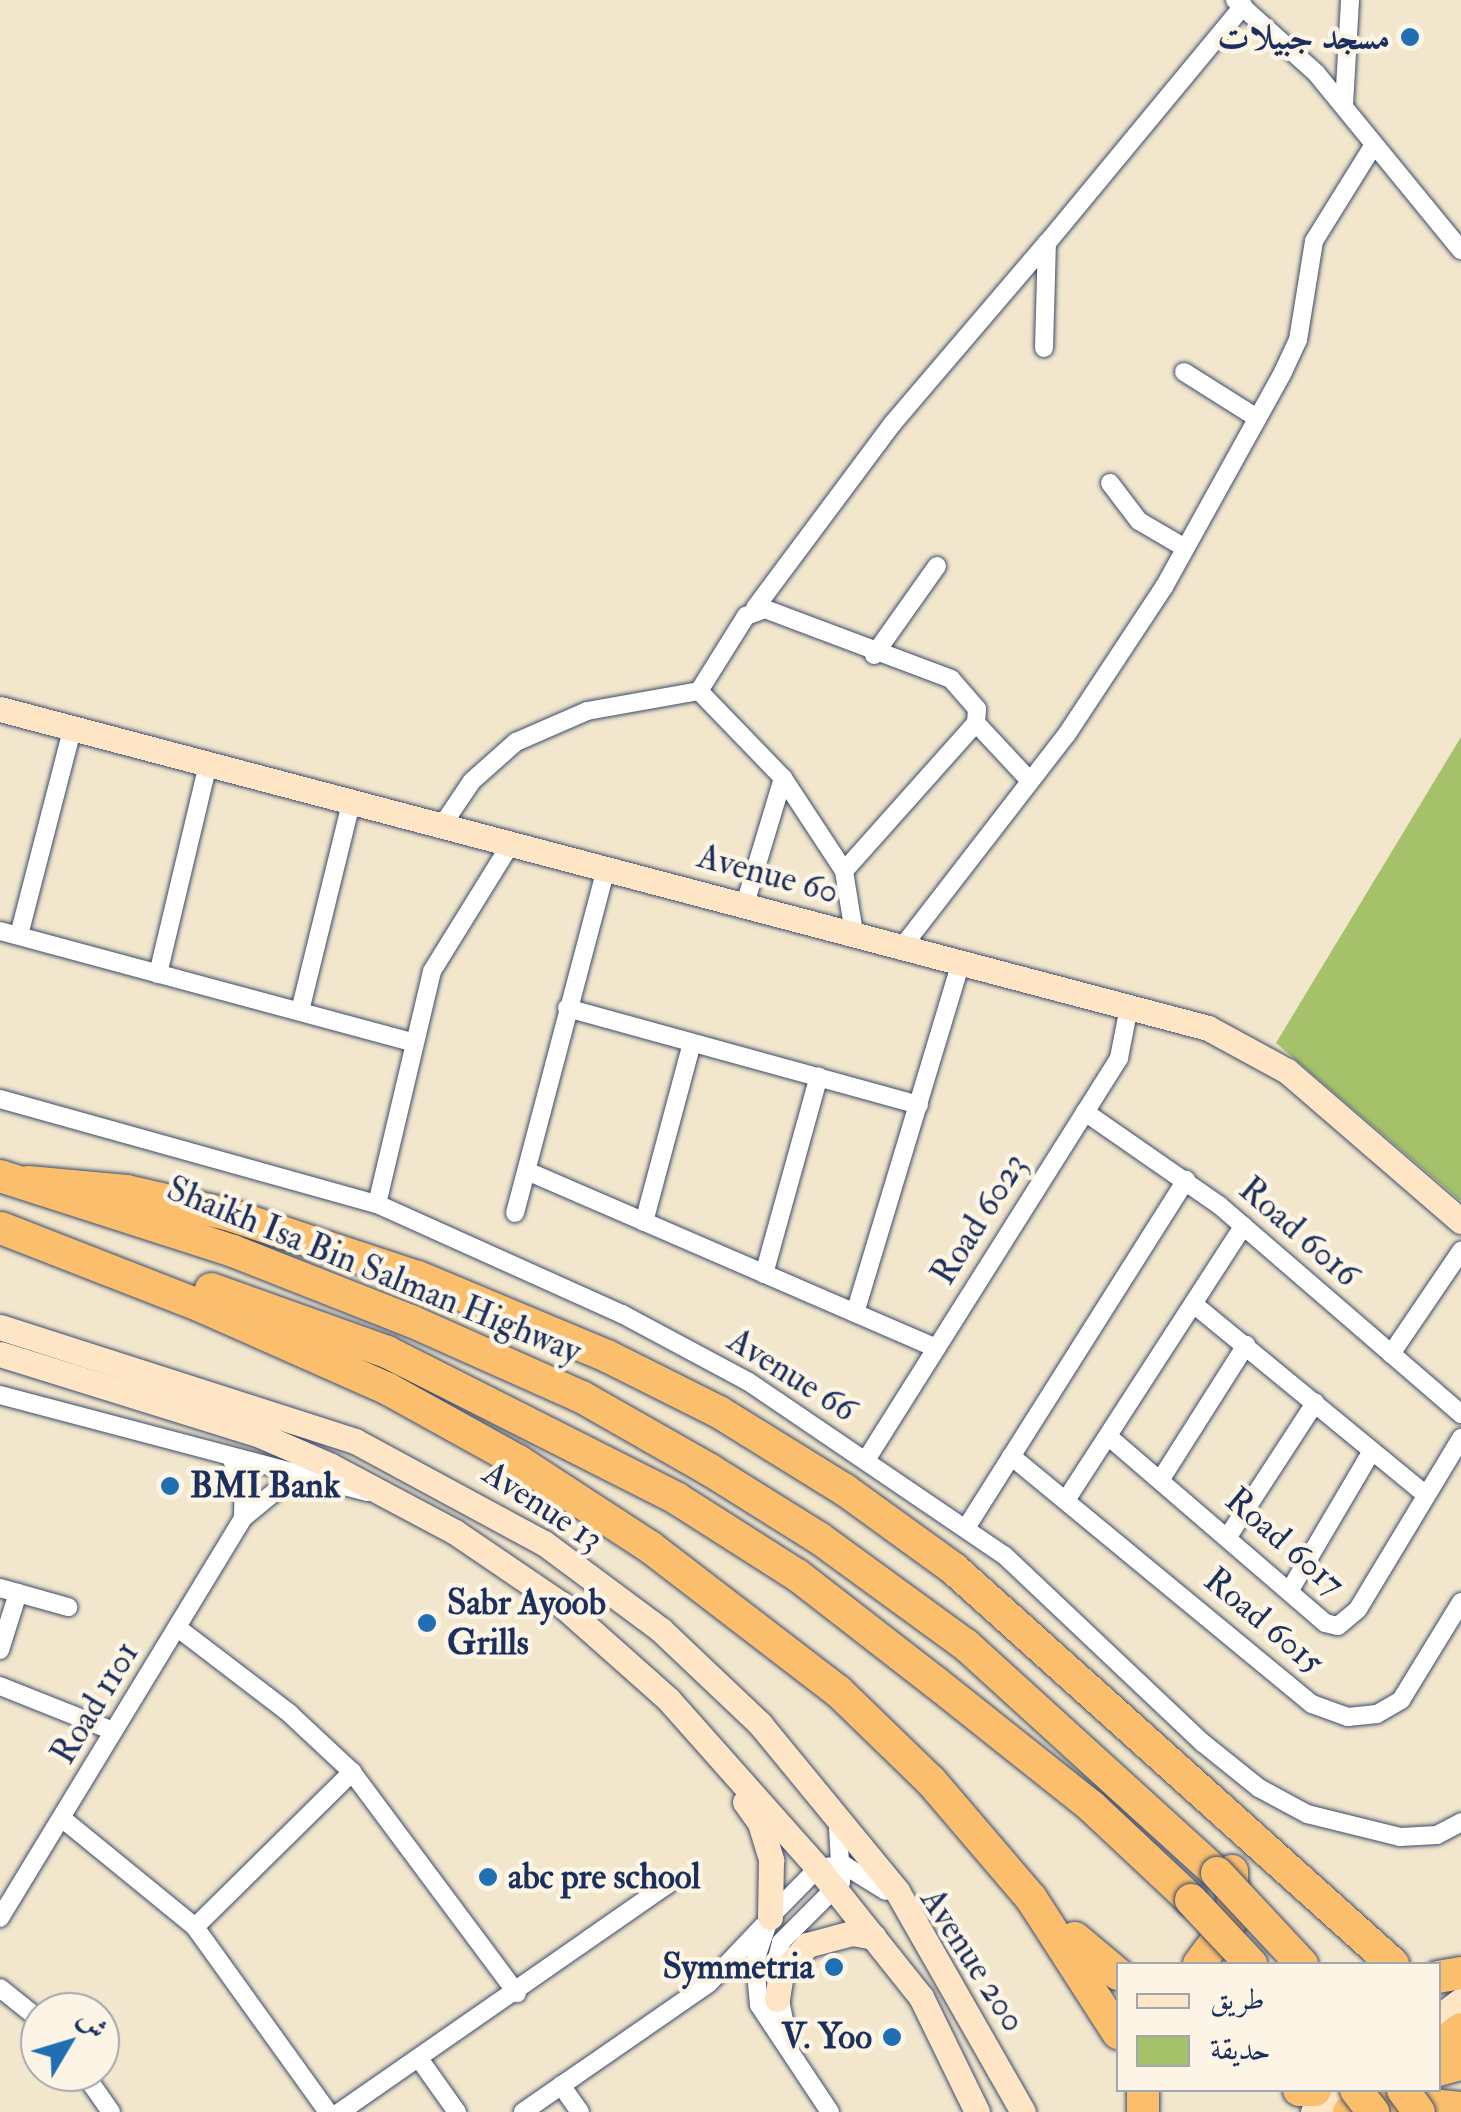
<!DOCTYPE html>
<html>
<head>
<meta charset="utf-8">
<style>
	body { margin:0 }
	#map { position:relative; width:1461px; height:2112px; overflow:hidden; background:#f2e7cc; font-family:"IM FELL Double Pica",Amiri,serif }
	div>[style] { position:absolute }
	.green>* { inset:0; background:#a5c26a }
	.roads { filter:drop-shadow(0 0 2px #3b4b6e) drop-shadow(0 0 2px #3b4b6e) }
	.street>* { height:18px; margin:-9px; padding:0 9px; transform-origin:9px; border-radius:9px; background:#fff }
	.secondary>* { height:25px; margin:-12.5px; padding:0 12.5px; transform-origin:12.5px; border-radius:12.5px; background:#fde5c5 }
	.highway>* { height:32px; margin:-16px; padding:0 16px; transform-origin:16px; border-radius:16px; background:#fabe6d }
	.bridges { filter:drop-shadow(0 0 2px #3b4b6e) drop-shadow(0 0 2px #3b4b6e) }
	.highway-bridge>* { height:32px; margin:-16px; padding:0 16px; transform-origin:16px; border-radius:16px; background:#fabe6d }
	.dots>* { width:28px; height:28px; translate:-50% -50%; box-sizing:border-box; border:5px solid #fcf5e5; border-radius:50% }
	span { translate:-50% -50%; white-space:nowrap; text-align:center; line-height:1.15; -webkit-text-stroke:9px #fcf5e5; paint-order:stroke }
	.poi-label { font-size:35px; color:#1b2f5e; font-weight:700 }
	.right { translate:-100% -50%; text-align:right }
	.left { translate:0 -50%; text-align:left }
	.street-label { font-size:35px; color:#1b2f5e }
	.legend { position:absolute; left:1116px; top:1962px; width:325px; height:130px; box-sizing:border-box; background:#fcf5e5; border:2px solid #a2a6af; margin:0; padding:12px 18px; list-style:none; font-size:30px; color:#1b2f5e }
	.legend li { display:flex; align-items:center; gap:20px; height:50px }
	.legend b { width:50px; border:2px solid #a2a6af }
	.north { position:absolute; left:20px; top:1992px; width:100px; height:100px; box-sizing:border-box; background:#fcf5e5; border:2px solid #a2a6af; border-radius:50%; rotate:52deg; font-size:28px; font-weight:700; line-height:40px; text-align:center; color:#1b2f5e }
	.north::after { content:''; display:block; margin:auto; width:35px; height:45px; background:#1f6fb2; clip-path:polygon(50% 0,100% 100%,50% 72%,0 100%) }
</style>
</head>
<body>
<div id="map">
	<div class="green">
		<div style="clip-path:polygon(1461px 737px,1461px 1201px,1276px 1043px)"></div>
	</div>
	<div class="roads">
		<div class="street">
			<div style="left:1235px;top:0;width:109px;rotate:42deg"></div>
			<div style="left:1316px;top:73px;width:229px;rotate:50.7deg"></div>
			<div style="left:1344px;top:105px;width:105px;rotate:-86.7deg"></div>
			<div style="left:1044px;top:348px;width:105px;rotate:-88.4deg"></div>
			<div style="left:1047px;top:243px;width:308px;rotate:-50.4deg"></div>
			<div style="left:1184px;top:372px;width:86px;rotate:32.2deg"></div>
			<div style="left:1110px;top:483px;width:48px;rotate:52.7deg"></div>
			<div style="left:1139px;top:521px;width:53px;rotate:30.4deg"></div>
			<div style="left:755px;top:608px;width:231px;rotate:-53.3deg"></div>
			<div style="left:893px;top:423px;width:237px;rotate:-49.5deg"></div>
			<div style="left:874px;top:655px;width:109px;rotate:-54.7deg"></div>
			<div style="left:699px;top:691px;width:89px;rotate:-57.9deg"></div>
			<div style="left:746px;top:616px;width:20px;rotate:-20deg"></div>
			<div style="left:765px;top:609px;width:199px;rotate:20.6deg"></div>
			<div style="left:951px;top:679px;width:40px;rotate:49deg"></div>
			<div style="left:977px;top:709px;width:14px;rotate:94deg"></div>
			<div style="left:976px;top:723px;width:79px;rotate:47deg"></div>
			<div style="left:441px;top:827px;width:55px;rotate:-56deg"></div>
			<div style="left:472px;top:781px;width:59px;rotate:-41.6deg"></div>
			<div style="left:516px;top:742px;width:77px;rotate:-23.6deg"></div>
			<div style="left:587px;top:711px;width:114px;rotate:-10.1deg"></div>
			<div style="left:699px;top:691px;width:121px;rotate:46deg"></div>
			<div style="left:783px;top:778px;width:111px;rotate:56.7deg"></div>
			<div style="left:844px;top:871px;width:63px;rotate:80.8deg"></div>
			<div style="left:844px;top:871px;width:198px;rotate:-48.3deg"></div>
			<div style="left:745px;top:904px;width:132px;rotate:-73.2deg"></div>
			<div style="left:0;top:931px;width:425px;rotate:15.1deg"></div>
			<div style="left:19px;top:935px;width:212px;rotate:-75.5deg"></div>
			<div style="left:903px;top:946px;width:268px;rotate:-52.3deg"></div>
			<div style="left:1067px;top:734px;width:176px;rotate:-56.6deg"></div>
			<div style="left:1164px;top:587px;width:246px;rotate:-61deg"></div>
			<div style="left:1283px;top:372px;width:35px;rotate:-65deg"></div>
			<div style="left:1298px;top:340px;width:100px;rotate:-80.8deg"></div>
			<div style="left:1314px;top:241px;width:110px;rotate:-58.1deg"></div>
			<div style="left:158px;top:974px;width:212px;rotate:-76.6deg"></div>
			<div style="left:567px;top:1008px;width:365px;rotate:15.4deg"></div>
			<div style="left:300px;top:1011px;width:213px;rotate:-76.2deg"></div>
			<div style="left:0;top:1099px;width:391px;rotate:15.6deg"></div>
			<div style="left:377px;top:1204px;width:269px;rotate:24.2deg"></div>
			<div style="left:622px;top:1314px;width:144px;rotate:28.2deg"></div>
			<div style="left:749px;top:1382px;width:308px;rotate:34.2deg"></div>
			<div style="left:1004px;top:1555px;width:274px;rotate:43.4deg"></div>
			<div style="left:1203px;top:1743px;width:72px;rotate:38.8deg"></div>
			<div style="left:1259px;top:1788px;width:55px;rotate:28.4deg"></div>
			<div style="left:1307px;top:1814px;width:96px;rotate:13.9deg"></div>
			<div style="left:1400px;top:1837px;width:37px;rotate:-3deg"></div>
			<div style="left:1437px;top:1835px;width:27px;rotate:-28deg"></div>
			<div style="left:1085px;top:1112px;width:163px;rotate:34.8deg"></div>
			<div style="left:1219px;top:1205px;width:320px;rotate:40.8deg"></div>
			<div style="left:527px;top:1171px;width:446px;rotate:23.4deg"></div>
			<div style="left:377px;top:1204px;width:239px;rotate:-76.7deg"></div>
			<div style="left:432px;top:971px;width:148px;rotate:-58.2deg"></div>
			<div style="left:515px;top:1213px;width:356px;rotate:-75.2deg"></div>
			<div style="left:644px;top:1222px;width:185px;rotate:-75deg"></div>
			<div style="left:764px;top:1274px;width:205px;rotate:-74.5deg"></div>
			<div style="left:1196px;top:1306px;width:296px;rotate:39.4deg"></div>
			<div style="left:855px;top:1313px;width:367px;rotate:-73.2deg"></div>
			<div style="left:1391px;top:1354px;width:125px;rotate:-55.8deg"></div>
			<div style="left:0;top:1395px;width:380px;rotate:14.8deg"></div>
			<div style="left:1109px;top:1437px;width:285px;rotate:40.7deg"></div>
			<div style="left:1325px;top:1623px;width:13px;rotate:13deg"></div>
			<div style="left:1338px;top:1626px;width:26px;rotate:-40deg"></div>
			<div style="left:1358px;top:1609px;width:200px;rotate:-58.9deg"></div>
			<div style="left:230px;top:1456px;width:32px;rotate:64deg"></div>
			<div style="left:244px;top:1485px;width:33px;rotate:92deg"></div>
			<div style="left:1011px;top:1456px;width:390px;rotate:39.5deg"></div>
			<div style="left:1312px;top:1704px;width:38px;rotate:20deg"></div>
			<div style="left:1348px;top:1717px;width:29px;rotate:-6deg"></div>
			<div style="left:1377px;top:1714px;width:28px;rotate:-30deg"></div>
			<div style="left:1401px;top:1700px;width:115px;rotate:-58.5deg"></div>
			<div style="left:866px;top:1460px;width:475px;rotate:-57.8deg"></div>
			<div style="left:1119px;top:1058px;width:52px;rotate:-78.9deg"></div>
			<div style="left:1161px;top:1479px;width:159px;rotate:-57.6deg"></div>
			<div style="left:1068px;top:1497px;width:323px;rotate:-57.1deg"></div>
			<div style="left:966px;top:1528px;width:412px;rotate:-57.7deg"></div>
			<div style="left:1229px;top:1535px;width:158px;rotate:-56.9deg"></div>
			<div style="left:0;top:1588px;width:71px;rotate:15.6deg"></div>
			<div style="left:1290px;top:1590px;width:161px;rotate:-59.5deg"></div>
			<div style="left:178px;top:1628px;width:140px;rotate:37.4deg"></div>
			<div style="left:289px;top:1713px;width:86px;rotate:43.1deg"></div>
			<div style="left:352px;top:1772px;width:276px;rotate:53.3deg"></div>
			<div style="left:0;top:1650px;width:60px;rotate:-72.5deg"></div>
			<div style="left:0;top:1686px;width:122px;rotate:21.7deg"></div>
			<div style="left:64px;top:1820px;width:169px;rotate:39.2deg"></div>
			<div style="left:195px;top:1927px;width:228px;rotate:54.3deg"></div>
			<div style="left:0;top:1918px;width:468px;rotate:-58.7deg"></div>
			<div style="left:243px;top:1518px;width:66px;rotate:-39.5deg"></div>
			<div style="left:195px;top:1927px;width:221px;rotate:-44.6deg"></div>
			<div style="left:0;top:1988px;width:51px;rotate:38.7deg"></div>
			<div style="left:788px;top:2041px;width:73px;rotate:-101deg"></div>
			<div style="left:774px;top:1969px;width:28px;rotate:-75deg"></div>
			<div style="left:781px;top:1942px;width:85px;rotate:-45deg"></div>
			<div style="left:841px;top:1882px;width:56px;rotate:-93.1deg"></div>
			<div style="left:420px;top:2060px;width:64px;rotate:54.6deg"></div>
			<div style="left:83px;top:2072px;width:49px;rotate:55deg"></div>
			<div style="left:561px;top:2085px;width:33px;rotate:55deg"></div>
			<div style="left:340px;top:2112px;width:403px;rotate:-34.8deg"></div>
			<div style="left:523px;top:2112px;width:226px;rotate:-34.7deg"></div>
			<div style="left:709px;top:1983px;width:79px;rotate:-46.5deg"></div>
			<div style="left:830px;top:2112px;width:128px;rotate:-123.6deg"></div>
			<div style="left:759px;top:2005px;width:44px;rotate:-95.2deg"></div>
			<div style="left:755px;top:1961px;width:46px;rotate:-71.2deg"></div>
			<div style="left:770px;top:1917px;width:69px;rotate:-45.6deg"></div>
			<div style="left:818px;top:1868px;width:26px;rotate:-7deg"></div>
			<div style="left:844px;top:1865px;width:49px;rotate:31.8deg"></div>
		</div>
		<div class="secondary">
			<div style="left:0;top:709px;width:1249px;rotate:14.79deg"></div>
			<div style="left:1208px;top:1028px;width:90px;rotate:28.6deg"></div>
			<div style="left:1287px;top:1071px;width:230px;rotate:40.8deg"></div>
			<div style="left:0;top:1327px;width:373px;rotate:17.8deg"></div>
			<div style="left:355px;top:1441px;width:215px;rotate:28.4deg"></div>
			<div style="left:544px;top:1543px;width:146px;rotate:36.6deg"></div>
			<div style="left:661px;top:1630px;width:137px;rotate:43.5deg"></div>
			<div style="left:760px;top:1724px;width:216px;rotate:50.6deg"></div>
			<div style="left:897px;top:1891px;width:254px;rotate:60.3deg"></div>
			<div style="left:0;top:1354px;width:272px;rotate:17.3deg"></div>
			<div style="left:260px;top:1435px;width:77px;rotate:23.6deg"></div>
			<div style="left:331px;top:1466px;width:140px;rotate:28deg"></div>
			<div style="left:455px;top:1532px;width:128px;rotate:34.2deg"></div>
			<div style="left:561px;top:1604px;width:143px;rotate:41.6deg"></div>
			<div style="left:668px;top:1699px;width:226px;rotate:48.4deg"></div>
			<div style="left:818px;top:1868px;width:165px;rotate:51.4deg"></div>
			<div style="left:921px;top:1997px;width:128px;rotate:64deg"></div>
			<div style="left:745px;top:1802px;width:26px;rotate:54deg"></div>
			<div style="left:760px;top:1823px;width:39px;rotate:73deg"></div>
			<div style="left:771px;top:1860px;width:57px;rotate:91deg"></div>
			<div style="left:777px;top:1999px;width:25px;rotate:-81deg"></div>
			<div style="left:781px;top:1974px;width:39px;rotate:-48deg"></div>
			<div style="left:807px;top:1945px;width:47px;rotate:-14.9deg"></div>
			<div style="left:852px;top:1933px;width:22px;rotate:10deg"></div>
			<div style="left:1438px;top:2017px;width:29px;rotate:-36deg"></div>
			<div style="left:1313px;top:2112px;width:38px;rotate:-35deg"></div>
		</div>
		<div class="highway">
			<div style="left:0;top:1176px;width:245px;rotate:17.8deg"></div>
			<div style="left:233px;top:1251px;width:191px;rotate:21.5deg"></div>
			<div style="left:411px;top:1321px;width:187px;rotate:24deg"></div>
			<div style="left:582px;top:1397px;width:147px;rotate:29.7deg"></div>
			<div style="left:710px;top:1470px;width:128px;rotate:32deg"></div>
			<div style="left:819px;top:1538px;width:182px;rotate:36.1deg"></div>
			<div style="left:966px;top:1645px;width:339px;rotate:42.3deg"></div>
			<div style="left:28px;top:1182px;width:99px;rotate:5.2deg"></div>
			<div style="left:127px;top:1191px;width:103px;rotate:13deg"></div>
			<div style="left:227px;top:1214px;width:201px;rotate:18.3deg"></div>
			<div style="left:418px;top:1277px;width:205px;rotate:22.7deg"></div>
			<div style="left:607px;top:1356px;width:125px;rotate:26.6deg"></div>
			<div style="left:719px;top:1412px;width:148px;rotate:31.8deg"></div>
			<div style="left:845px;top:1490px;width:135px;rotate:35.9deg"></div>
			<div style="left:954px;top:1569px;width:591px;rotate:41.98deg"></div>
			<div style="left:1px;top:1228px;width:215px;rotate:21.3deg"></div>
			<div style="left:201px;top:1306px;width:205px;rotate:23.9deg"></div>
			<div style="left:388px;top:1389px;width:149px;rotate:29deg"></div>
			<div style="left:518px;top:1461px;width:158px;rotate:33.1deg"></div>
			<div style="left:650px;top:1547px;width:237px;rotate:37.5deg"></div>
			<div style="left:838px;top:1691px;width:129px;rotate:44.1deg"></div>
			<div style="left:931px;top:1781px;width:154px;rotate:49.5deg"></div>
			<div style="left:1031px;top:1898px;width:161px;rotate:57.2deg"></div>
			<div style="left:211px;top:1289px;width:187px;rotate:19.7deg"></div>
			<div style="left:387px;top:1352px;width:324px;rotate:26.8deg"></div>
			<div style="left:676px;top:1498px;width:143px;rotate:32.5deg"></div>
			<div style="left:797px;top:1575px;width:175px;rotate:37.8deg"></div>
			<div style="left:935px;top:1682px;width:199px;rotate:38.5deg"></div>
			<div style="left:1091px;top:1806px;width:137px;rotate:43.2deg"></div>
			<div style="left:1075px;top:1938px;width:56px;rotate:39.9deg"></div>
			<div style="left:1199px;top:1964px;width:57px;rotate:-53.5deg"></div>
			<div style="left:1233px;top:1918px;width:47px;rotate:-91.2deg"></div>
			<div style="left:1438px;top:1977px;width:23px;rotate:-10deg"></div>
			<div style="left:1438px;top:2047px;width:29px;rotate:-38deg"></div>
			<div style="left:1438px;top:2070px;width:24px;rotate:-15deg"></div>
			<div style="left:1299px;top:2090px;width:16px"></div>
			<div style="left:1143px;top:2112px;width:22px;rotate:-90deg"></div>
			<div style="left:1349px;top:2112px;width:61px;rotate:-8.5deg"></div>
			<div style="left:1409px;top:2103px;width:52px;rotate:5.5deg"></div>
		</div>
	</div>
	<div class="bridges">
		<div class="highway-bridge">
			<div style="left:1217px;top:1873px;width:125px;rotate:47deg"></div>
			<div style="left:1191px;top:1900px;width:88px;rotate:46.8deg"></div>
			<div style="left:1356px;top:2090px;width:28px;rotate:52deg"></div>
			<div style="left:1403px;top:2090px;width:27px;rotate:54deg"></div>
		</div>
	</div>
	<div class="dots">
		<div style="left:1410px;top:37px;background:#1f6fb2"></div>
		<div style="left:170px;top:1486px;background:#1f6fb2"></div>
		<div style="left:427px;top:1623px;background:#1f6fb2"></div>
		<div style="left:488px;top:1877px;background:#1f6fb2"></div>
		<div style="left:834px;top:1967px;background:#1f6fb2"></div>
		<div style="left:892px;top:2037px;background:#1f6fb2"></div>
	</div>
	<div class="poi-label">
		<span class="right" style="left:1390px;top:37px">مسجد جبيلات</span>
		<span class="left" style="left:190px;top:1486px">BMI Bank</span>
		<span class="left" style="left:447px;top:1623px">Sabr Ayoob<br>Grills</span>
		<span class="left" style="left:508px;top:1877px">abc pre school</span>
		<span class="right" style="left:814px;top:1967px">Symmetria</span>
		<span class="right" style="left:872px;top:2037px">V. Yoo</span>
	</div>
	<div class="street-label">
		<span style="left:768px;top:874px;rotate:15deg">Avenue 60</span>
		<span style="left:979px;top:1219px;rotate:-58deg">Road 6023</span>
		<span style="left:1299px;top:1232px;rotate:41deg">Road 6016</span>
		<span style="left:374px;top:1270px;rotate:22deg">Shaikh Isa Bin Salman Highway</span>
		<span style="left:792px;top:1375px;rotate:32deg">Avenue 66</span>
		<span style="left:543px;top:1506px;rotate:33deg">Avenue 13</span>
		<span style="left:1285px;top:1542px;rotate:41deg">Road 6017</span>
		<span style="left:1264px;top:1621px;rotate:40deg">Road 6015</span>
		<span style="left:95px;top:1703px;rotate:-59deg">Road 1101</span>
		<span style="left:973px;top:1960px;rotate:57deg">Avenue 200</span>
	</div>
	<ul class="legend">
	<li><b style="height:12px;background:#fde5c5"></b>طريق</li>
	<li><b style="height:28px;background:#a5c26a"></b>حديقة</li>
	</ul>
	<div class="north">ش</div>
</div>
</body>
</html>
